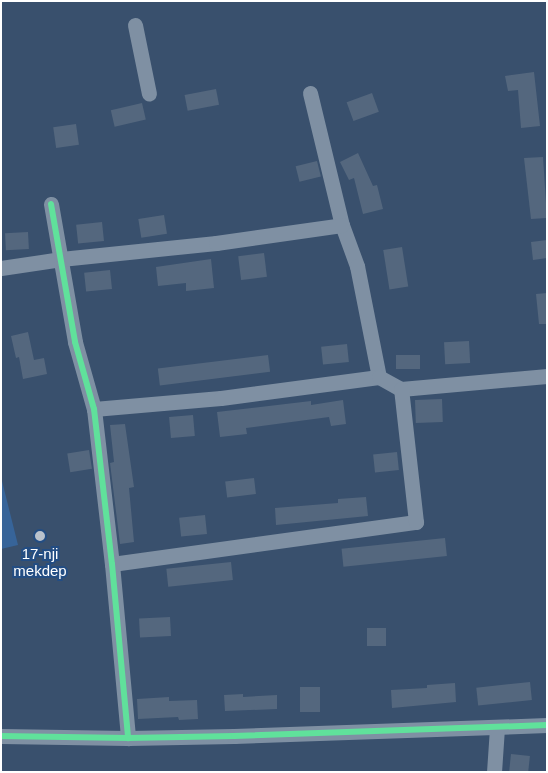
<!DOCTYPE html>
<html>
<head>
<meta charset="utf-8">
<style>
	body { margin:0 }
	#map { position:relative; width:548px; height:773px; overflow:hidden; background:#39506d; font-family:Arial,sans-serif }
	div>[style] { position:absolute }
	.green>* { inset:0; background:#376499 }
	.building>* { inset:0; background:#54677e; transform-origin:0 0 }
	.minor>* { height:15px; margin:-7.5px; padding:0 7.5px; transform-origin:7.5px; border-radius:7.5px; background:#7f90a3 }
	.cycleway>* { height:6px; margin:-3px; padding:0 3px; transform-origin:3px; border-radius:3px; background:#60e19b }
	.dots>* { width:14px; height:14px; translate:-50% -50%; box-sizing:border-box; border:2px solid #234d83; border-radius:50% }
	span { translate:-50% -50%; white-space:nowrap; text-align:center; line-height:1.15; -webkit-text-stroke:4px #234d83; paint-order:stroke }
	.poi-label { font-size:15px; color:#fff }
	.frame { position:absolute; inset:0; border:2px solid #fff; pointer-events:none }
</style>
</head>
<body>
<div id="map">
	<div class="green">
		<div style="clip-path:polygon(1px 477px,18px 545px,1px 549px)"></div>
	</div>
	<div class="building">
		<div style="clip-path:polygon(534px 72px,540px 126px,521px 128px,518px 90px,508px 91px,505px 76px)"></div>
		<div style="left:216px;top:89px;width:16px;height:32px;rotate:79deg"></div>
		<div style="left:372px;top:93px;width:20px;height:27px;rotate:70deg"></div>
		<div style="left:142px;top:103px;width:17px;height:32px;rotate:77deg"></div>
		<div style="left:76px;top:124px;width:21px;height:23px;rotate:82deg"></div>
		<div style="clip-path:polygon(358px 153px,373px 186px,377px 185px,383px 209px,363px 214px,354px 178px,349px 180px,340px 162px)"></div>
		<div style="clip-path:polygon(543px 157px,547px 218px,531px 219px,524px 158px)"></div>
		<div style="left:317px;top:161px;width:16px;height:22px;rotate:76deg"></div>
		<div style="left:164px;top:215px;width:19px;height:26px;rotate:81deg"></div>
		<div style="left:102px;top:222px;width:19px;height:26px;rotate:84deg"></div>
		<div style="left:28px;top:232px;width:17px;height:23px;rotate:87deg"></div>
		<div style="clip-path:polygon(547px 240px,547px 258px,533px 260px,531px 242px)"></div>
		<div style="left:402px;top:247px;width:40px;height:19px;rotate:81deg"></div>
		<div style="left:264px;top:253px;width:24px;height:26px;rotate:83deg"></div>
		<div style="clip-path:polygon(211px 259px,214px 288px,186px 291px,186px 283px,158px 286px,156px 267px)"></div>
		<div style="left:110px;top:270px;width:19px;height:26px;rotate:84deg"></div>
		<div style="clip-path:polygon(547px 293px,547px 324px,539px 324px,536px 294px)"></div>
		<div style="clip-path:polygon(28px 332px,34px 360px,44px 358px,47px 374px,23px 379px,19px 357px,16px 358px,11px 336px)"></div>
		<div style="left:469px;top:341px;width:22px;height:25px;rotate:87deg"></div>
		<div style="left:347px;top:344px;width:18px;height:26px;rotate:84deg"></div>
		<div style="left:268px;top:355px;width:17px;height:111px;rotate:83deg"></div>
		<div style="left:396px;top:355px;width:24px;height:14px"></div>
		<div style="left:442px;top:399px;width:23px;height:27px;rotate:88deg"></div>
		<div style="clip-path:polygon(343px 400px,346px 424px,331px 426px,329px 417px,246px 428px,247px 434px,220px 437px,217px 412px,311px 401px,311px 405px)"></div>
		<div style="left:193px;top:415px;width:21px;height:24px;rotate:85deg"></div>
		<div style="clip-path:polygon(125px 424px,134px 487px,129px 488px,134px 542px,120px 544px,110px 463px,114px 462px,110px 425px)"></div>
		<div style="left:89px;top:450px;width:19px;height:22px;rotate:81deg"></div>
		<div style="left:397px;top:452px;width:18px;height:24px;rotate:84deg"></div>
		<div style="left:254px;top:478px;width:16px;height:29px;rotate:83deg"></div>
		<div style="clip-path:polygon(366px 497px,368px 516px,276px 525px,275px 508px,338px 503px,338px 499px)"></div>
		<div style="left:205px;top:515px;width:19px;height:26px;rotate:84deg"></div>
		<div style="left:445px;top:538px;width:18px;height:104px;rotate:84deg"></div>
		<div style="left:231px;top:562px;width:18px;height:65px;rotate:84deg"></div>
		<div style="left:170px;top:617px;width:19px;height:31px;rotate:87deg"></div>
		<div style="left:367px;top:628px;width:19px;height:18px"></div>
		<div style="left:530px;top:682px;width:18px;height:54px;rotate:84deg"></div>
		<div style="clip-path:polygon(455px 683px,456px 702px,392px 708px,391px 690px,427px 688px,427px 685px)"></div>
		<div style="left:300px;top:687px;width:20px;height:25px"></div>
		<div style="clip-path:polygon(243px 694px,243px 697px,277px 695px,277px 709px,225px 711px,224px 695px)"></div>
		<div style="clip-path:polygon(169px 697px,169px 701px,197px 700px,198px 719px,179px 720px,178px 717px,138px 719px,137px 699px)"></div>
		<div style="left:511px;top:754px;width:19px;height:18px;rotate:6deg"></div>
	</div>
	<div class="minor">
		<div style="left:135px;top:25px;width:70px;rotate:78.5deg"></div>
		<div style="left:310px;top:93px;width:136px;rotate:76.4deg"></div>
		<div style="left:342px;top:225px;width:44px;rotate:69.9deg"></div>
		<div style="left:357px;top:266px;width:113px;rotate:78.8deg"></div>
		<div style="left:51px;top:204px;width:140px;rotate:80.1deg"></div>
		<div style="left:75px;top:342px;width:70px;rotate:74.2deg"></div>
		<div style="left:94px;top:409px;width:156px;rotate:83.4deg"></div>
		<div style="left:112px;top:564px;width:175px;rotate:84.7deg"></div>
		<div style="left:1px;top:268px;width:61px;rotate:-8.5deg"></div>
		<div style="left:61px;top:259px;width:156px;rotate:-5.9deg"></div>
		<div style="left:216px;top:243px;width:127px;rotate:-8.1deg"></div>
		<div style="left:94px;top:409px;width:127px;rotate:-5deg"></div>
		<div style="left:221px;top:398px;width:159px;rotate:-7.6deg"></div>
		<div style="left:379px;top:377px;width:25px;rotate:29deg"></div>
		<div style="left:401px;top:389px;width:147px;rotate:-5.1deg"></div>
		<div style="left:112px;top:564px;width:307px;rotate:-7.9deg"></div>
		<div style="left:416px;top:522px;width:134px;rotate:-96.4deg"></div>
		<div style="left:1px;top:736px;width:127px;rotate:0.9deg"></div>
		<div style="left:128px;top:738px;width:106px;rotate:-1.1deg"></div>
		<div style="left:234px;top:736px;width:313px;rotate:-2deg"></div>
		<div style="left:494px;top:772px;width:44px;rotate:-86.1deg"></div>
	</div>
	<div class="cycleway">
		<div style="left:51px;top:204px;width:140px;rotate:80.1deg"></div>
		<div style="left:75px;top:342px;width:70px;rotate:74.2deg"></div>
		<div style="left:94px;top:409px;width:156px;rotate:83.4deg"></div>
		<div style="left:112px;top:564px;width:175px;rotate:84.7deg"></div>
		<div style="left:1px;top:736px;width:127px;rotate:0.9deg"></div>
		<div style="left:128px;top:738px;width:106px;rotate:-1.1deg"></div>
		<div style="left:234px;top:736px;width:313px;rotate:-2deg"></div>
	</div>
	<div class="dots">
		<div style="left:40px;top:536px;background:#bac2cc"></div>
	</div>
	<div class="poi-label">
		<span style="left:40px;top:562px">17-nji<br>mekdep</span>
	</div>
	<div class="frame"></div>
</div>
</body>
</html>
